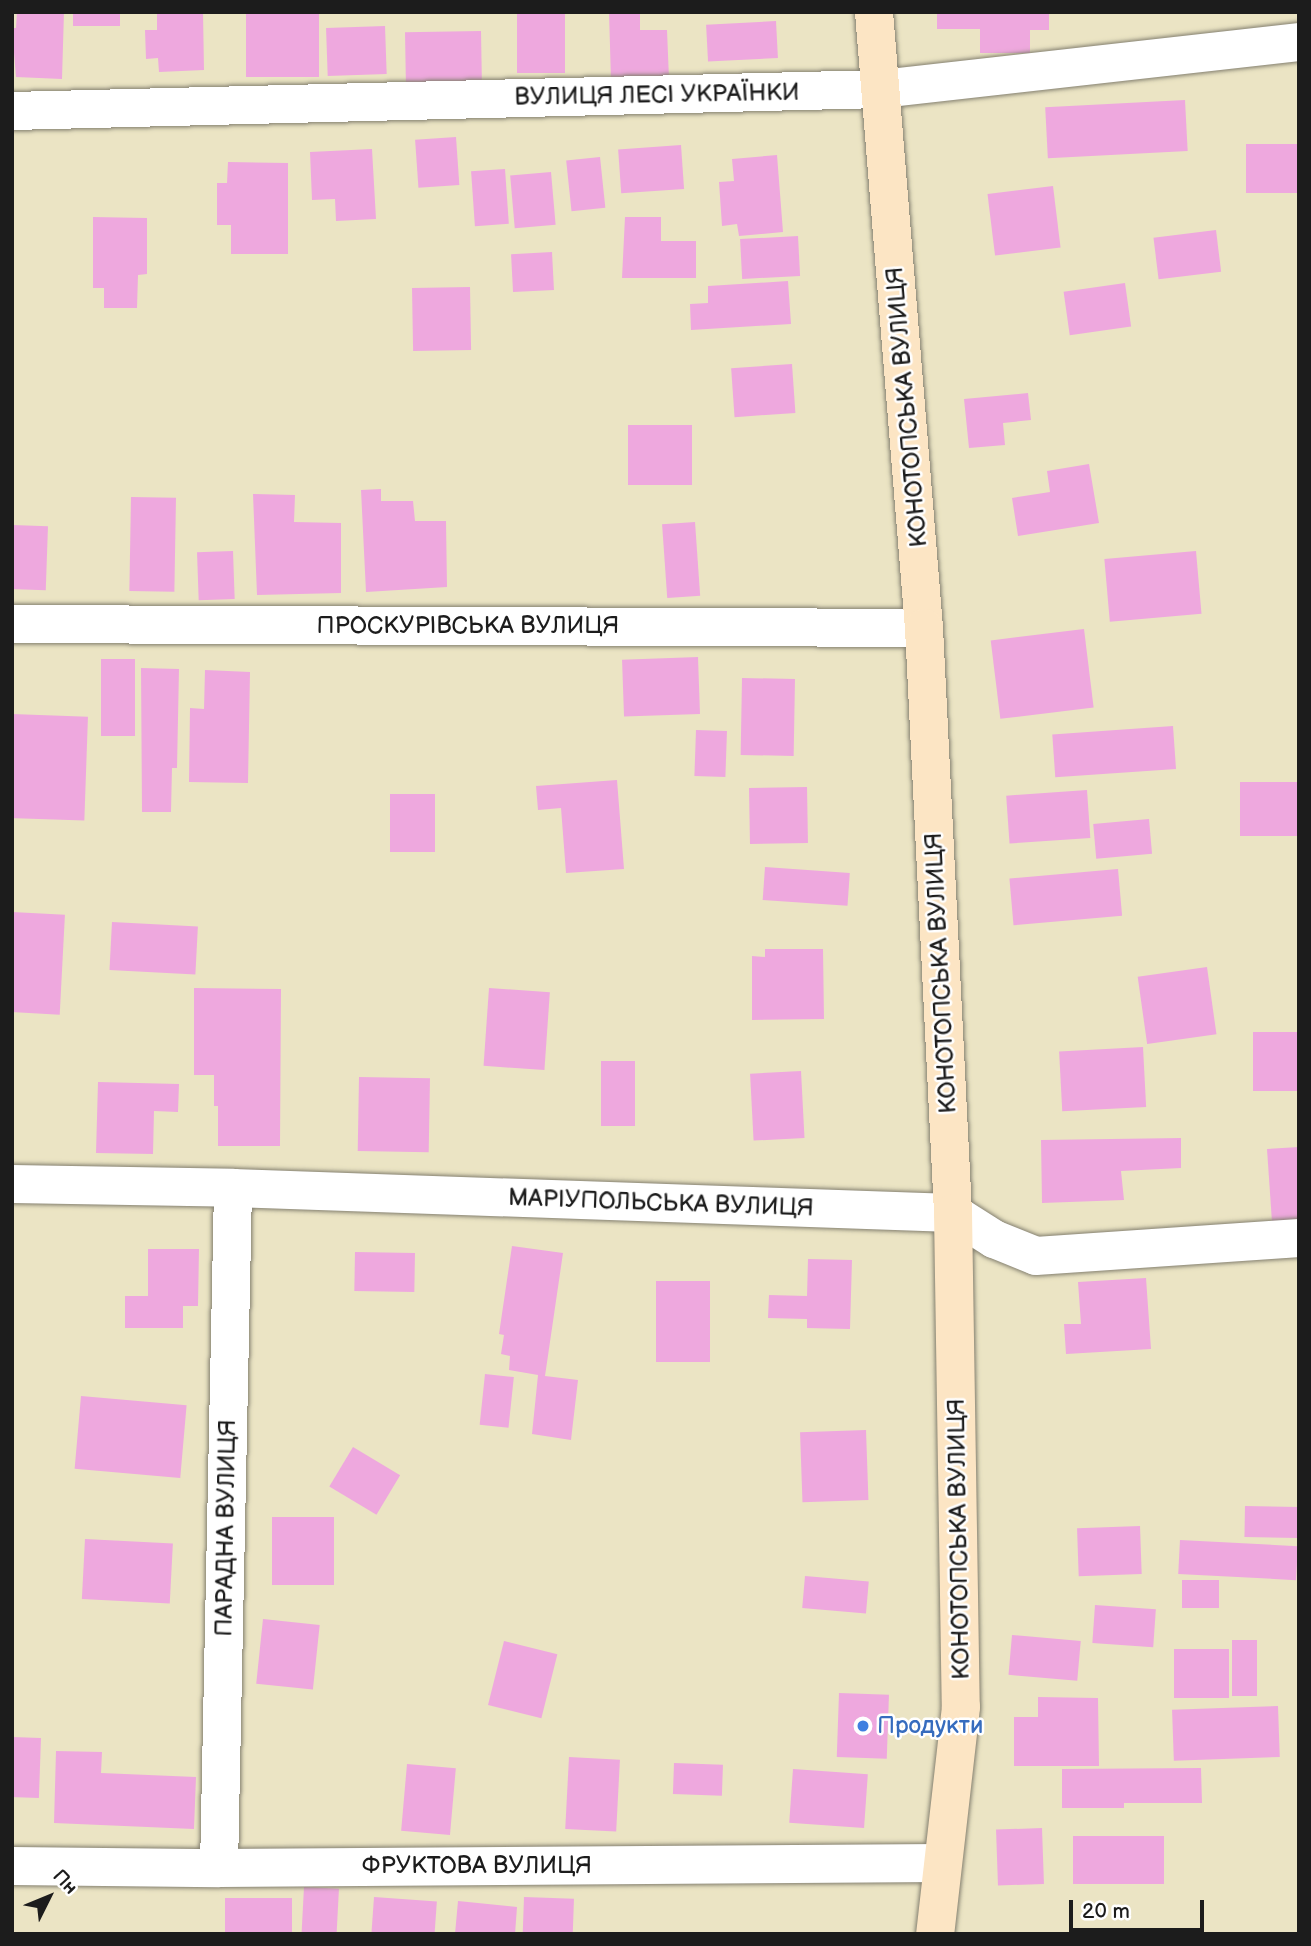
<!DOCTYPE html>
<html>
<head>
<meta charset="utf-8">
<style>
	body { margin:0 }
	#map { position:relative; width:1311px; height:1946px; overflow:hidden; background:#ebe4c4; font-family:"Balsamiq Sans",sans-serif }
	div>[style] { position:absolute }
	.building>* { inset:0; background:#eea8de; transform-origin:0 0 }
	.roads { filter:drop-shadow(0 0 2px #848070) drop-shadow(0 0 2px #848070) }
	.street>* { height:38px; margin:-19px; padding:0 19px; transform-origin:19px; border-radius:19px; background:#fff }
	.secondary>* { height:38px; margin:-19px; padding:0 19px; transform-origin:19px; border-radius:19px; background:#fce5c4 }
	.dots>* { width:19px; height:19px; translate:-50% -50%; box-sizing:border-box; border:4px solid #fff; border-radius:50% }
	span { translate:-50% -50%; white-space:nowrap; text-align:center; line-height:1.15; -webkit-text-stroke:5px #fff; paint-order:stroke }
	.street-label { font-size:24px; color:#1c1c1c }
	.shop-label { font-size:24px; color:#366cbe }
	.left { translate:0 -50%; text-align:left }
	.frame { position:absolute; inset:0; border:14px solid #1c1c1c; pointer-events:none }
	.north { position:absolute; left:14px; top:1862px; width:70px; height:70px; -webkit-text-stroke:5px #fff; paint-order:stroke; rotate:47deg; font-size:19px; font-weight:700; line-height:28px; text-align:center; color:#1c1c1c }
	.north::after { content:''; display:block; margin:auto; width:24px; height:32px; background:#1c1c1c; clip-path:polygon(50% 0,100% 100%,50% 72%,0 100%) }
	.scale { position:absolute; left:1069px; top:1900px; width:135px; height:32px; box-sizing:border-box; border:4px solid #1c1c1c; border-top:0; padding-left:9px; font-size:21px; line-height:24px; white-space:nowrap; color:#1c1c1c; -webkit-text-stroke:5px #fff; paint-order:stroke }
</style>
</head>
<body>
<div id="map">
	<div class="building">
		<div style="clip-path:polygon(17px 12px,64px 12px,62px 79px,16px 77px,12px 28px,16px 28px)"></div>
		<div style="left:73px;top:12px;width:47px;height:14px"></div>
		<div style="clip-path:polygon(157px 12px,203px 12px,204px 70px,159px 72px,158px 58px,146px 59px,145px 30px,157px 30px)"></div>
		<div style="left:246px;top:12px;width:73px;height:65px"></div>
		<div style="left:517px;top:12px;width:48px;height:61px"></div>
		<div style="clip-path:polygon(609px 12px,640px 12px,640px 30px,667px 30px,669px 79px,611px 81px)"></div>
		<div style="clip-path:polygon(937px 12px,1049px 12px,1049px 30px,1030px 30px,1030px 53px,980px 53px,980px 29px,937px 29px)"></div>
		<div style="left:776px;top:21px;width:37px;height:70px;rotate:87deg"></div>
		<div style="left:385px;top:26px;width:48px;height:59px;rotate:88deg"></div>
		<div style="left:481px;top:31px;width:55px;height:76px;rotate:89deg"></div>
		<div style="left:1185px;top:100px;width:51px;height:140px;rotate:87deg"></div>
		<div style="left:456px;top:137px;width:48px;height:41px;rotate:86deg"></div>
		<div style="left:1299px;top:144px;width:49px;height:53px;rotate:90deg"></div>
		<div style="left:681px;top:145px;width:44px;height:63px;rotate:86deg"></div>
		<div style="clip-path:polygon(372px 149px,376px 219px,336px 221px,335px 199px,312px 200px,310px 152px)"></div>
		<div style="clip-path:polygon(777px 155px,783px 232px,739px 236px,737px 224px,722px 226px,719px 182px,734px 181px,732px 159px)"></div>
		<div style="left:600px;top:157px;width:51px;height:34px;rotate:84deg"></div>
		<div style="clip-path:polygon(228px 162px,288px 163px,288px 254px,231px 254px,231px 225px,217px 225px,217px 183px,227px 183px)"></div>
		<div style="left:505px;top:169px;width:55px;height:34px;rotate:86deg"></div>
		<div style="left:551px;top:172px;width:53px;height:41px;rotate:85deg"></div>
		<div style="left:1053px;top:186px;width:62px;height:66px;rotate:83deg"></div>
		<div style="clip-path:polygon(93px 217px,147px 218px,147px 274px,138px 275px,137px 308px,104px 308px,104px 288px,93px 288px)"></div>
		<div style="clip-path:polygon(625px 217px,661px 217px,661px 241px,696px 241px,696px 278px,622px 278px)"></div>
		<div style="left:1216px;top:230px;width:42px;height:63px;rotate:83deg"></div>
		<div style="left:798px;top:236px;width:40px;height:58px;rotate:87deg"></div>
		<div style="left:552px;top:252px;width:38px;height:41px;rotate:87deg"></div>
		<div style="clip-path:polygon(788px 281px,791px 324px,691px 330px,690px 304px,708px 303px,708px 286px)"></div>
		<div style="left:1125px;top:283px;width:44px;height:62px;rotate:82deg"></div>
		<div style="left:470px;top:287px;width:63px;height:58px;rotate:89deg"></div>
		<div style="left:792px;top:364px;width:49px;height:61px;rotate:86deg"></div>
		<div style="clip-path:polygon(1028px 393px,1031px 420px,1003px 423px,1005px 445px,969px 448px,964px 399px)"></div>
		<div style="left:628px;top:425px;width:64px;height:60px"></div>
		<div style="clip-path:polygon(1089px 464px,1099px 523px,1018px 536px,1012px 498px,1050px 492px,1047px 471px)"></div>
		<div style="clip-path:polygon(381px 489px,381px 501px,413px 501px,415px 521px,446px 521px,447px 587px,366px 592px,361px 490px)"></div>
		<div style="clip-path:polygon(253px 494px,295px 495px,294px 522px,341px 523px,341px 593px,257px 595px)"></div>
		<div style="left:131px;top:497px;width:45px;height:94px;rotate:1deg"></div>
		<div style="left:695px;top:522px;width:74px;height:33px;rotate:86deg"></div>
		<div style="left:12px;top:525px;width:36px;height:64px;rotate:2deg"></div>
		<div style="left:233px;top:551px;width:48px;height:36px;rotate:88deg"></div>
		<div style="left:1196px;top:551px;width:63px;height:92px;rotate:85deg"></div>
		<div style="left:1084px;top:629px;width:79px;height:94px;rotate:83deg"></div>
		<div style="left:698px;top:657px;width:57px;height:76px;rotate:88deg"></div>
		<div style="left:101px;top:659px;width:34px;height:77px"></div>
		<div style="clip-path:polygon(141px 668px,179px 669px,177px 768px,172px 768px,171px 812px,142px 812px)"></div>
		<div style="clip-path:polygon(205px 670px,250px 672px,248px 783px,189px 782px,190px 708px,204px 709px)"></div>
		<div style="left:742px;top:678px;width:53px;height:77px;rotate:1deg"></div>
		<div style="left:12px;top:714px;width:76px;height:104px;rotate:2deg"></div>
		<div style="left:1173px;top:726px;width:43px;height:121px;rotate:86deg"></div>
		<div style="left:696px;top:730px;width:31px;height:46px;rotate:2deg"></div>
		<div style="clip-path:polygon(617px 780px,624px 869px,566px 873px,561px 808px,538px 810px,536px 786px)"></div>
		<div style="left:1299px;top:782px;width:54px;height:59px;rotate:90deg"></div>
		<div style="left:807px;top:787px;width:56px;height:58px;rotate:89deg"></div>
		<div style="left:1087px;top:790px;width:48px;height:81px;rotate:86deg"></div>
		<div style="left:390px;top:794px;width:45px;height:58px"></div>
		<div style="left:1149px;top:819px;width:35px;height:56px;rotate:85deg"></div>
		<div style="left:765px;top:867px;width:85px;height:33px;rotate:4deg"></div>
		<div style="left:1118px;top:869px;width:47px;height:109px;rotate:85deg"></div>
		<div style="left:12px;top:912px;width:53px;height:100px;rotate:3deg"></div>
		<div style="left:112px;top:922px;width:86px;height:48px;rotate:3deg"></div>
		<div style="clip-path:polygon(765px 949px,823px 949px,824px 1019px,752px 1020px,752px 956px,765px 957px)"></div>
		<div style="left:1207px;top:967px;width:68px;height:70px;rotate:82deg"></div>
		<div style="clip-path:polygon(194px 988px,281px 989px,280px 1146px,218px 1146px,218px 1106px,214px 1106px,214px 1075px,194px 1075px)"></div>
		<div style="left:489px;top:988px;width:61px;height:78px;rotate:4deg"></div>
		<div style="left:1299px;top:1032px;width:59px;height:46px;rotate:90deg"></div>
		<div style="left:1143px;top:1047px;width:60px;height:84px;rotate:87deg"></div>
		<div style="left:601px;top:1061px;width:34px;height:65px"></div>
		<div style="left:801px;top:1071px;width:67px;height:51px;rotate:87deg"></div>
		<div style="left:359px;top:1077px;width:71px;height:74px;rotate:1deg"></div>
		<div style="clip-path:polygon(98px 1082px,179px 1084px,178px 1112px,154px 1111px,153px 1154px,96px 1153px)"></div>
		<div style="clip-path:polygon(1181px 1138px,1181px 1168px,1121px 1171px,1124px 1200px,1042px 1203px,1041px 1140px)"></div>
		<div style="clip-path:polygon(1299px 1147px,1299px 1220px,1272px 1222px,1267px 1149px)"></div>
		<div style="clip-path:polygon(512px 1246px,563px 1253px,545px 1376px,578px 1380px,571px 1440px,532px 1434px,538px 1375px,509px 1370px,510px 1356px,501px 1354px,504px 1335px,499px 1334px)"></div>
		<div style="clip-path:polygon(148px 1249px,199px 1249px,198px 1306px,183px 1306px,183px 1328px,125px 1328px,125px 1296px,148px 1296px)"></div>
		<div style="left:355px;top:1252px;width:60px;height:39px;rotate:1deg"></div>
		<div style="clip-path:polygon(808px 1259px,852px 1260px,850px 1329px,807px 1328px,807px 1319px,768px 1318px,769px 1295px,807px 1296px)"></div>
		<div style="clip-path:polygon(1146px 1278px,1151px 1349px,1066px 1354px,1064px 1324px,1081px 1324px,1078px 1282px)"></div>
		<div style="left:656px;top:1281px;width:54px;height:81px"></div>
		<div style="left:485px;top:1374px;width:29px;height:51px;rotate:6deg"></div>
		<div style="left:81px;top:1396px;width:106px;height:73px;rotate:5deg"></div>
		<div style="left:866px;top:1430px;width:70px;height:66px;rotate:88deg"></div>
		<div style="left:353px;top:1447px;width:55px;height:46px;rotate:31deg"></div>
		<div style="left:1245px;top:1506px;width:54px;height:31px;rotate:1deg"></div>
		<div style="left:272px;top:1517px;width:62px;height:68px"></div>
		<div style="left:1140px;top:1526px;width:48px;height:63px;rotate:88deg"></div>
		<div style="left:85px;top:1539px;width:88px;height:60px;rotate:3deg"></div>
		<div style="left:1180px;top:1540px;width:118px;height:34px;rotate:3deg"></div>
		<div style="left:805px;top:1576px;width:64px;height:32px;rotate:5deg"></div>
		<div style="left:1182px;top:1580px;width:37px;height:28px"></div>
		<div style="left:1095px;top:1605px;width:61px;height:38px;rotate:4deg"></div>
		<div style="left:263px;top:1619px;width:57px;height:65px;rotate:6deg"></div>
		<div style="left:1012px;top:1635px;width:69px;height:40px;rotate:5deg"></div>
		<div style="left:1232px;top:1640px;width:25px;height:56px"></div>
		<div style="left:504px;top:1641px;width:55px;height:66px;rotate:14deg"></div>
		<div style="left:1174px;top:1649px;width:55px;height:49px"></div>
		<div style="left:839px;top:1693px;width:50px;height:64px;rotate:2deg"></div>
		<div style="clip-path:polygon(1038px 1697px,1098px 1698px,1099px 1766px,1014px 1766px,1014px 1717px,1038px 1717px)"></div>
		<div style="left:1278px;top:1706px;width:51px;height:106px;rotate:88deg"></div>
		<div style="left:12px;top:1737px;width:29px;height:60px;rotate:2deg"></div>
		<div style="clip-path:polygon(56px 1751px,102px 1752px,101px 1773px,196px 1777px,194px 1829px,54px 1823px)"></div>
		<div style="left:569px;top:1757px;width:51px;height:72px;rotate:3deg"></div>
		<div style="left:674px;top:1763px;width:49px;height:31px;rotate:2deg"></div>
		<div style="left:407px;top:1764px;width:49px;height:67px;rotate:5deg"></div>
		<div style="clip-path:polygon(1201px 1768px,1202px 1803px,1124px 1803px,1124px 1808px,1062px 1808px,1062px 1769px)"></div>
		<div style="left:793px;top:1769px;width:75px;height:54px;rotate:4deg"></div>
		<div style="left:1042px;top:1828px;width:56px;height:46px;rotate:88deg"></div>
		<div style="left:1073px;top:1836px;width:91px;height:48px"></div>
		<div style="left:304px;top:1887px;width:35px;height:47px;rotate:3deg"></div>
		<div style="left:374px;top:1897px;width:63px;height:37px;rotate:4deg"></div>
		<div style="left:524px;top:1897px;width:50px;height:37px;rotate:2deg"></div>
		<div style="left:292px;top:1898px;width:36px;height:67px;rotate:90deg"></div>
		<div style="clip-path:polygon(458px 1901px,517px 1907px,515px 1934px,455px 1934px)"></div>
	</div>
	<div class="roads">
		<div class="street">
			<div style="left:12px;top:111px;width:869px;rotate:-1.45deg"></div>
			<div style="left:881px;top:89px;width:421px;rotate:-6.4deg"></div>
			<div style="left:12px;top:624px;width:912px;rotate:0.25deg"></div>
			<div style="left:12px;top:1184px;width:221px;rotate:1deg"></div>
			<div style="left:233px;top:1188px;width:720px;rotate:1.99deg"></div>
			<div style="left:953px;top:1213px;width:49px;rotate:32.4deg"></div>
			<div style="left:994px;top:1239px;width:45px;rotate:22deg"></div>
			<div style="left:1036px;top:1256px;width:264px;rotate:-3.9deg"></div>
			<div style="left:12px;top:1866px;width:207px;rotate:0.6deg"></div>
			<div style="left:219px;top:1868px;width:723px;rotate:-0.4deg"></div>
			<div style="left:219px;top:1868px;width:680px;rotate:-88.82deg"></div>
		</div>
		<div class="secondary">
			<div style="left:874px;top:12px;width:618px;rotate:85.36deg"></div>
			<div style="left:924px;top:628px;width:586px;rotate:87.16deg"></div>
			<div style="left:953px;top:1213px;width:494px;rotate:89.1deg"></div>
			<div style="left:961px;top:1707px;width:228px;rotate:96.5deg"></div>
		</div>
	</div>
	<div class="dots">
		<div style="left:863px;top:1726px;background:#3f7fe0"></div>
	</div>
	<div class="street-label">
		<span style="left:657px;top:95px;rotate:-1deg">ВУЛИЦЯ ЛЕСІ УКРАЇНКИ</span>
		<span style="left:907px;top:407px;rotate:-95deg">КОНОТОПСЬКА ВУЛИЦЯ</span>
		<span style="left:468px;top:626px">ПРОСКУРІВСЬКА ВУЛИЦЯ</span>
		<span style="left:941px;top:973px;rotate:-93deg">КОНОТОПСЬКА ВУЛИЦЯ</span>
		<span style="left:661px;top:1203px;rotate:2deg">МАРІУПОЛЬСЬКА ВУЛИЦЯ</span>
		<span style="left:226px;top:1528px;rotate:-89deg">ПАРАДНА ВУЛИЦЯ</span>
		<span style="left:959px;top:1539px;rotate:-91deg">КОНОТОПСЬКА ВУЛИЦЯ</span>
		<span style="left:477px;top:1866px">ФРУКТОВА ВУЛИЦЯ</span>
	</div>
	<div class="shop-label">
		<span class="left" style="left:877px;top:1726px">Продукти</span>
	</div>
	<div class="frame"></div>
	<div class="north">Пн</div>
	<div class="scale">20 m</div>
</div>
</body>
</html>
